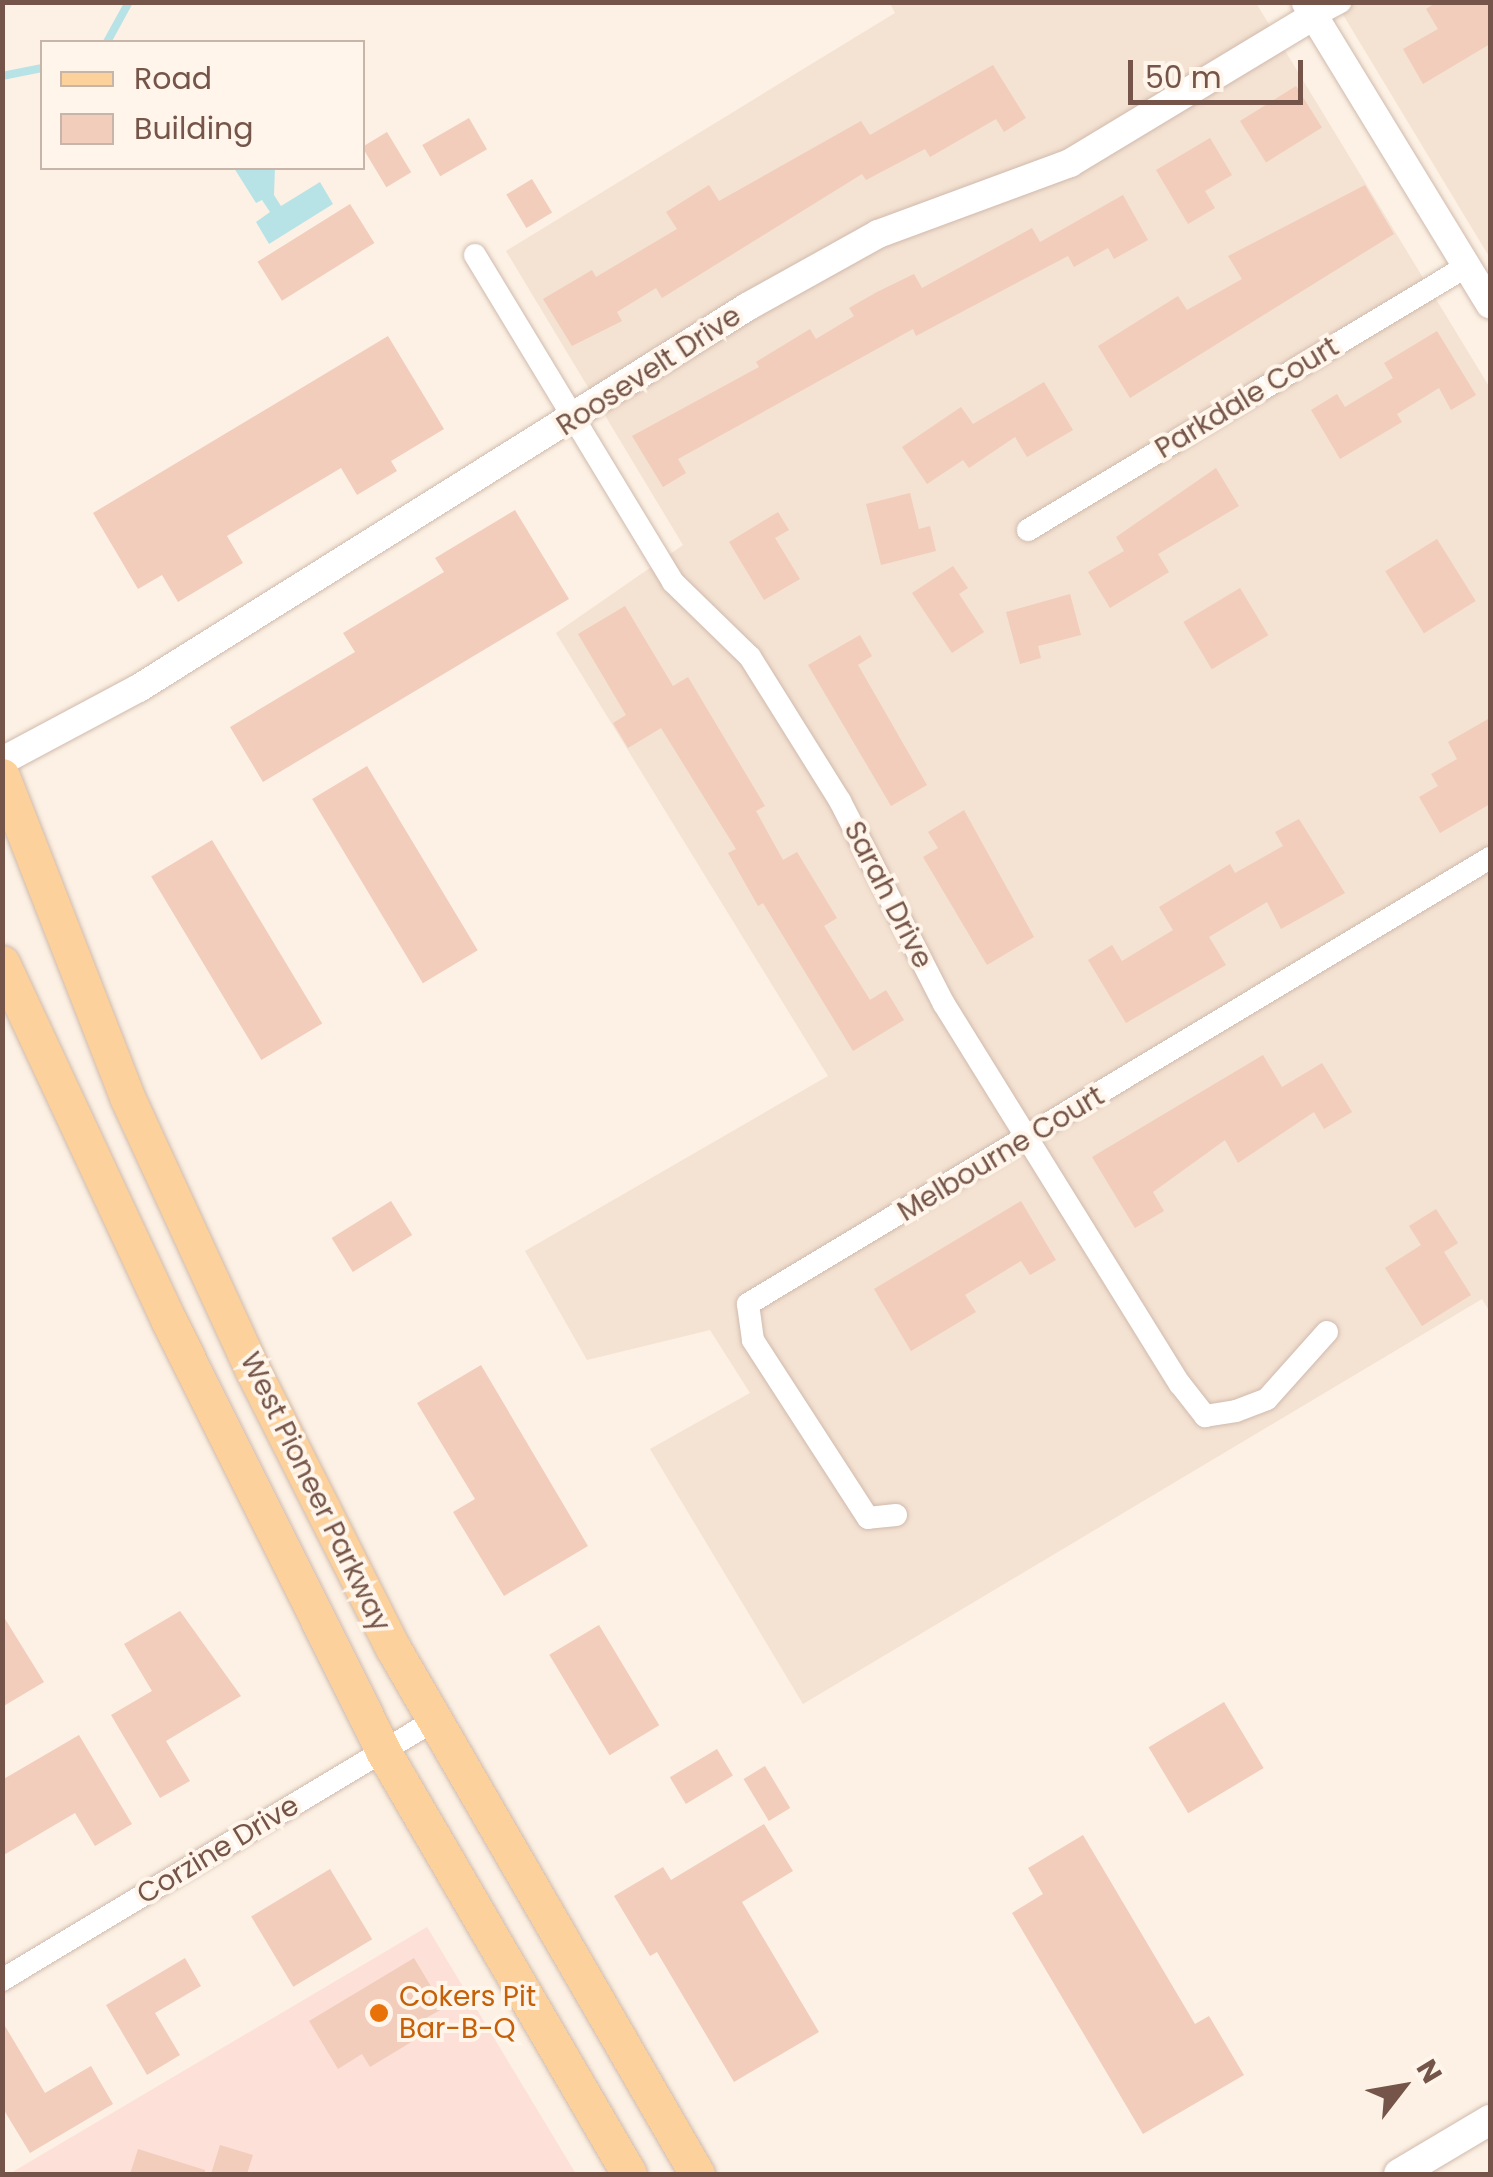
<!DOCTYPE html>
<html>
<head>
<meta charset="utf-8">
<style>
	body { margin:0 }
	#map { position:relative; width:1493px; height:2177px; overflow:hidden; background:#fcf1e4; font-family:Poppins,sans-serif }
	div>[style] { position:absolute }
	.residential>* { inset:0; background:#f4e2d2 }
	.commercial>* { inset:0; background:#fde0d7 }
	.water>* { inset:0; background:#b8e3e6 }
	.stream>* { height:8px; margin:-4px; padding:0 4px; transform-origin:4px; border-radius:4px; background:#b8e3e6 }
	.building>* { inset:0; background:#f2cdbb; transform-origin:0 0 }
	.roads { filter:drop-shadow(0 0 2px #d0baad) drop-shadow(0 0 2px #d0baad) }
	.minor>* { height:22px; margin:-11px; padding:0 11px; transform-origin:11px; border-radius:11px; background:#fff }
	.tertiary>* { height:28px; margin:-14px; padding:0 14px; transform-origin:14px; border-radius:14px; background:#fff }
	.secondary>* { height:30px; margin:-15px; padding:0 15px; transform-origin:15px; border-radius:15px; background:#fff }
	.primary>* { height:35px; margin:-17.5px; padding:0 17.5px; transform-origin:17.5px; border-radius:17.5px; background:#fcd19b }
	.dots>* { width:28px; height:28px; translate:-50% -50%; box-sizing:border-box; border:5px solid #fff5ea; border-radius:50% }
	span { translate:-50% -50%; white-space:nowrap; text-align:center; line-height:1.15; -webkit-text-stroke:8px #fff5ea; paint-order:stroke }
	.street-label { font-size:28px; color:#755549 }
	.food-label { font-size:28px; color:#c56008 }
	.left { translate:0 -50%; text-align:left }
	.frame { position:absolute; inset:0; border:5px solid #755549; pointer-events:none }
	.legend { position:absolute; left:40px; top:40px; width:325px; height:130px; box-sizing:border-box; background:#fff5ea; border:2px solid #c8b5aa; margin:0; padding:12px 18px; list-style:none; font-size:30px; color:#755549 }
	.legend li { display:flex; align-items:center; gap:20px; height:50px }
	.legend b { width:50px; border:2px solid #c8b5aa }
	.north { position:absolute; left:1353px; top:2037px; width:100px; height:100px; -webkit-text-stroke:8px #fff5ea; paint-order:stroke; rotate:59deg; font-size:28px; font-weight:700; line-height:40px; text-align:center; color:#755549 }
	.north::after { content:''; display:block; margin:auto; width:35px; height:45px; background:#755549; clip-path:polygon(50% 0,100% 100%,50% 72%,0 100%) }
	.scale { position:absolute; left:1128px; top:60px; width:175px; height:45px; box-sizing:border-box; border:5px solid #755549; border-top:0; padding-left:12px; font-size:30px; line-height:35px; white-space:nowrap; color:#755549; -webkit-text-stroke:8px #fff5ea; paint-order:stroke }
</style>
</head>
<body>
<div id="map">
	<div class="residential">
		<div style="clip-path:polygon(890px 3px,1256px 3px,1490px 388px,1490px 1312px,1482px 1299px,803px 1704px,650px 1449px,750px 1393px,710px 1330px,587px 1360px,525px 1251px,828px 1076px,556px 633px,683px 545px,506px 251px,895px 13px)"></div>
		<div style="clip-path:polygon(1336px 3px,1490px 3px,1490px 258px)"></div>
	</div>
	<div class="commercial">
		<div style="clip-path:polygon(427px 1927px,576px 2174px,9px 2174px)"></div>
	</div>
	<div class="water">
		<div style="clip-path:polygon(234px 168px,275px 168px,274px 195px,281px 206px,320px 182px,333px 204px,269px 244px,256px 222px,270px 212px,262px 200px,256px 203px)"></div>
	</div>
	<div class="stream">
		<div style="left:107px;top:42px;width:46px;rotate:-61.2deg"></div>
		<div style="left:2px;top:76px;width:41px;rotate:-11.3deg"></div>
	</div>
	<div class="building">
		<div style="clip-path:polygon(1437px 2px,1490px 2px,1490px 44px,1423px 84px,1403px 49px,1438px 29px,1426px 9px)"></div>
		<div style="clip-path:polygon(993px 65px,1026px 118px,1004px 132px,996px 119px,930px 157px,925px 149px,866px 180px,862px 174px,662px 298px,656px 288px,617px 312px,622px 321px,572px 346px,543px 299px,592px 270px,596px 277px,677px 229px,666px 212px,709px 185px,719px 201px,861px 121px,870px 135px)"></div>
		<div style="left:1296px;top:86px;width:49px;height:66px;rotate:58deg"></div>
		<div style="left:469px;top:118px;width:36px;height:54px;rotate:60deg"></div>
		<div style="left:387px;top:132px;width:47px;height:29px;rotate:59deg"></div>
		<div style="clip-path:polygon(1210px 138px,1232px 175px,1205px 191px,1215px 208px,1188px 224px,1156px 170px)"></div>
		<div style="left:532px;top:179px;width:39px;height:30px;rotate:59deg"></div>
		<div style="clip-path:polygon(1365px 185px,1394px 234px,1130px 398px,1098px 346px,1178px 296px,1187px 310px,1242px 279px,1228px 256px)"></div>
		<div style="clip-path:polygon(1123px 195px,1148px 240px,1114px 259px,1108px 248px,1074px 267px,1068px 256px,916px 336px,913px 329px,678px 459px,686px 473px,663px 487px,632px 436px,759px 367px,756px 362px,810px 329px,816px 339px,854px 316px,849px 308px,877px 292px,914px 274px,922px 288px,1032px 228px,1040px 242px)"></div>
		<div style="left:350px;top:204px;width:46px;height:109px;rotate:58deg"></div>
		<div style="clip-path:polygon(1437px 331px,1476px 395px,1451px 410px,1439px 388px,1397px 414px,1402px 422px,1340px 459px,1311px 410px,1337px 394px,1345px 407px,1393px 378px,1384px 363px)"></div>
		<div style="clip-path:polygon(388px 336px,444px 429px,391px 461px,397px 471px,357px 495px,341px 468px,227px 536px,243px 563px,178px 602px,162px 575px,138px 589px,93px 513px)"></div>
		<div style="clip-path:polygon(1044px 382px,1073px 430px,1027px 457px,1015px 437px,969px 468px,963px 460px,927px 484px,902px 447px,961px 407px,973px 424px)"></div>
		<div style="clip-path:polygon(1216px 468px,1239px 506px,1158px 554px,1169px 572px,1110px 608px,1088px 572px,1124px 551px,1116px 537px)"></div>
		<div style="clip-path:polygon(910px 493px,919px 529px,930px 526px,936px 551px,881px 565px,866px 504px)"></div>
		<div style="clip-path:polygon(515px 510px,569px 599px,263px 782px,230px 727px,355px 652px,343px 633px,444px 572px,435px 558px)"></div>
		<div style="clip-path:polygon(778px 512px,789px 530px,775px 538px,800px 579px,764px 600px,729px 542px)"></div>
		<div style="left:1437px;top:539px;width:73px;height:61px;rotate:58deg"></div>
		<div style="clip-path:polygon(953px 566px,968px 588px,959px 594px,984px 632px,952px 653px,912px 593px)"></div>
		<div style="left:1240px;top:588px;width:55px;height:66px;rotate:59deg"></div>
		<div style="clip-path:polygon(1070px 594px,1081px 635px,1038px 646px,1041px 658px,1020px 664px,1006px 612px)"></div>
		<div style="clip-path:polygon(625px 606px,673px 686px,688px 677px,765px 806px,756px 811px,783px 860px,797px 852px,837px 918px,824px 926px,870px 1000px,886px 990px,904px 1020px,853px 1051px,763px 903px,758px 906px,728px 853px,736px 849px,661px 728px,628px 748px,613px 723px,626px 715px,578px 634px)"></div>
		<div style="clip-path:polygon(860px 635px,872px 656px,858px 665px,927px 785px,891px 806px,808px 665px)"></div>
		<div style="clip-path:polygon(1490px 718px,1490px 804px,1440px 833px,1419px 797px,1438px 786px,1431px 774px,1457px 759px,1448px 742px)"></div>
		<div style="left:367px;top:766px;width:215px;height:64px;rotate:59deg"></div>
		<div style="clip-path:polygon(964px 810px,1034px 937px,987px 965px,923px 857px,938px 848px,928px 832px)"></div>
		<div style="clip-path:polygon(1299px 819px,1345px 893px,1281px 929px,1267px 902px,1209px 937px,1226px 965px,1126px 1023px,1088px 960px,1112px 945px,1122px 961px,1173px 930px,1159px 907px,1230px 864px,1235px 873px,1283px 846px,1275px 832px)"></div>
		<div style="left:212px;top:840px;width:214px;height:71px;rotate:59deg"></div>
		<div style="clip-path:polygon(1263px 1055px,1282px 1087px,1322px 1063px,1352px 1112px,1324px 1129px,1314px 1112px,1238px 1163px,1225px 1140px,1153px 1192px,1164px 1211px,1135px 1228px,1092px 1157px)"></div>
		<div style="left:391px;top:1201px;width:40px;height:70px;rotate:58deg"></div>
		<div style="clip-path:polygon(1021px 1201px,1056px 1260px,1030px 1275px,1021px 1261px,965px 1295px,976px 1312px,911px 1351px,874px 1289px)"></div>
		<div style="clip-path:polygon(1436px 1209px,1458px 1243px,1444px 1252px,1471px 1295px,1422px 1326px,1385px 1268px,1421px 1245px,1409px 1226px)"></div>
		<div style="clip-path:polygon(481px 1365px,588px 1546px,504px 1596px,453px 1512px,475px 1499px,417px 1403px)"></div>
		<div style="clip-path:polygon(180px 1611px,241px 1696px,166px 1741px,190px 1781px,160px 1798px,111px 1715px,152px 1691px,124px 1644px)"></div>
		<div style="clip-path:polygon(2px 1614px,44px 1682px,2px 1707px)"></div>
		<div style="left:599px;top:1625px;width:117px;height:58px;rotate:59deg"></div>
		<div style="left:1224px;top:1702px;width:77px;height:88px;rotate:59deg"></div>
		<div style="clip-path:polygon(79px 1735px,132px 1824px,95px 1846px,75px 1813px,2px 1856px,2px 1780px)"></div>
		<div style="left:717px;top:1749px;width:31px;height:55px;rotate:59deg"></div>
		<div style="left:765px;top:1766px;width:49px;height:25px;rotate:59deg"></div>
		<div style="clip-path:polygon(764px 1824px,793px 1871px,742px 1902px,819px 2032px,734px 2082px,657px 1952px,650px 1956px,614px 1896px,663px 1867px,671px 1880px)"></div>
		<div style="clip-path:polygon(1083px 1835px,1195px 2024px,1209px 2016px,1244px 2075px,1143px 2134px,1012px 1913px,1043px 1894px,1028px 1868px)"></div>
		<div style="left:330px;top:1869px;width:82px;height:92px;rotate:59deg"></div>
		<div style="clip-path:polygon(185px 1958px,201px 1986px,155px 2013px,180px 2055px,147px 2075px,106px 2005px)"></div>
		<div style="clip-path:polygon(414px 1958px,444px 2008px,426px 2018px,433px 2029px,370px 2067px,362px 2054px,338px 2069px,309px 2021px)"></div>
		<div style="clip-path:polygon(2px 2021px,45px 2093px,91px 2066px,113px 2104px,30px 2153px,2px 2107px)"></div>
		<div style="clip-path:polygon(220px 2145px,253px 2155px,247px 2174px,211px 2174px)"></div>
		<div style="clip-path:polygon(138px 2149px,205px 2170px,205px 2174px,130px 2174px)"></div>
	</div>
	<div class="roads">
		<div class="minor">
			<div style="left:1314px;top:16px;width:30px;rotate:-28deg"></div>
			<div style="left:475px;top:255px;width:382px;rotate:58.8deg"></div>
			<div style="left:673px;top:582px;width:107px;rotate:44.2deg"></div>
			<div style="left:750px;top:657px;width:170px;rotate:58deg"></div>
			<div style="left:840px;top:801px;width:228px;rotate:62.9deg"></div>
			<div style="left:944px;top:1004px;width:447px;rotate:58.2deg"></div>
			<div style="left:1180px;top:1384px;width:41px;rotate:52deg"></div>
			<div style="left:1205px;top:1416px;width:31px;rotate:-9deg"></div>
			<div style="left:1236px;top:1411px;width:33px;rotate:-21deg"></div>
			<div style="left:1267px;top:1399px;width:90px;rotate:-48.2deg"></div>
			<div style="left:1028px;top:530px;width:512px;rotate:-31.02deg"></div>
			<div style="left:896px;top:1515px;width:28px;rotate:174deg"></div>
			<div style="left:868px;top:1518px;width:212px;rotate:-122.9deg"></div>
			<div style="left:753px;top:1340px;width:36px;rotate:-98deg"></div>
			<div style="left:748px;top:1304px;width:866px;rotate:-31.01deg"></div>
			<div style="left:2px;top:1980px;width:503px;rotate:-31deg"></div>
		</div>
		<div class="tertiary">
			<div style="left:1306px;top:3px;width:353px;rotate:58.6deg"></div>
			<div style="left:2px;top:761px;width:155px;rotate:-28.1deg"></div>
			<div style="left:139px;top:688px;width:718px;rotate:-32.07deg"></div>
			<div style="left:747px;top:307px;width:150px;rotate:-29.1deg"></div>
			<div style="left:878px;top:234px;width:205px;rotate:-20.3deg"></div>
			<div style="left:1070px;top:163px;width:285px;rotate:-31.1deg"></div>
		</div>
		<div class="secondary">
			<div style="left:1399px;top:2174px;width:106px;rotate:-30.7deg"></div>
		</div>
		<div class="primary">
			<div style="left:2px;top:776px;width:344px;rotate:68.7deg"></div>
			<div style="left:127px;top:1097px;width:302px;rotate:65.3deg"></div>
			<div style="left:253px;top:1371px;width:310px;rotate:63.2deg"></div>
			<div style="left:393px;top:1648px;width:608px;rotate:59.97deg"></div>
			<div style="left:2px;top:963px;width:395px;rotate:65deg"></div>
			<div style="left:169px;top:1321px;width:480px;rotate:63.5deg"></div>
			<div style="left:383px;top:1751px;width:489px;rotate:59.8deg"></div>
		</div>
	</div>
	<div class="dots">
		<div style="left:379px;top:2013px;background:#e8710a"></div>
	</div>
	<div class="street-label">
		<span style="left:649px;top:371px;rotate:-33deg">Roosevelt Drive</span>
		<span style="left:1247px;top:398px;rotate:-31deg">Parkdale Court</span>
		<span style="left:888px;top:895px;rotate:63deg">Sarah Drive</span>
		<span style="left:1001px;top:1154px;rotate:-31deg">Melbourne Court</span>
		<span style="left:315px;top:1492px;rotate:64deg">West Pioneer Parkway</span>
		<span style="left:218px;top:1850px;rotate:-31deg">Corzine Drive</span>
	</div>
	<div class="food-label">
		<span class="left" style="left:399px;top:2013px">Cokers Pit<br>Bar-B-Q</span>
	</div>
	<div class="frame"></div>
	<ul class="legend">
	<li><b style="height:12px;background:#fcd19b"></b>Road</li>
	<li><b style="height:28px;background:#f2cdbb"></b>Building</li>
	</ul>
	<div class="north">N</div>
	<div class="scale">50 m</div>
</div>
</body>
</html>
